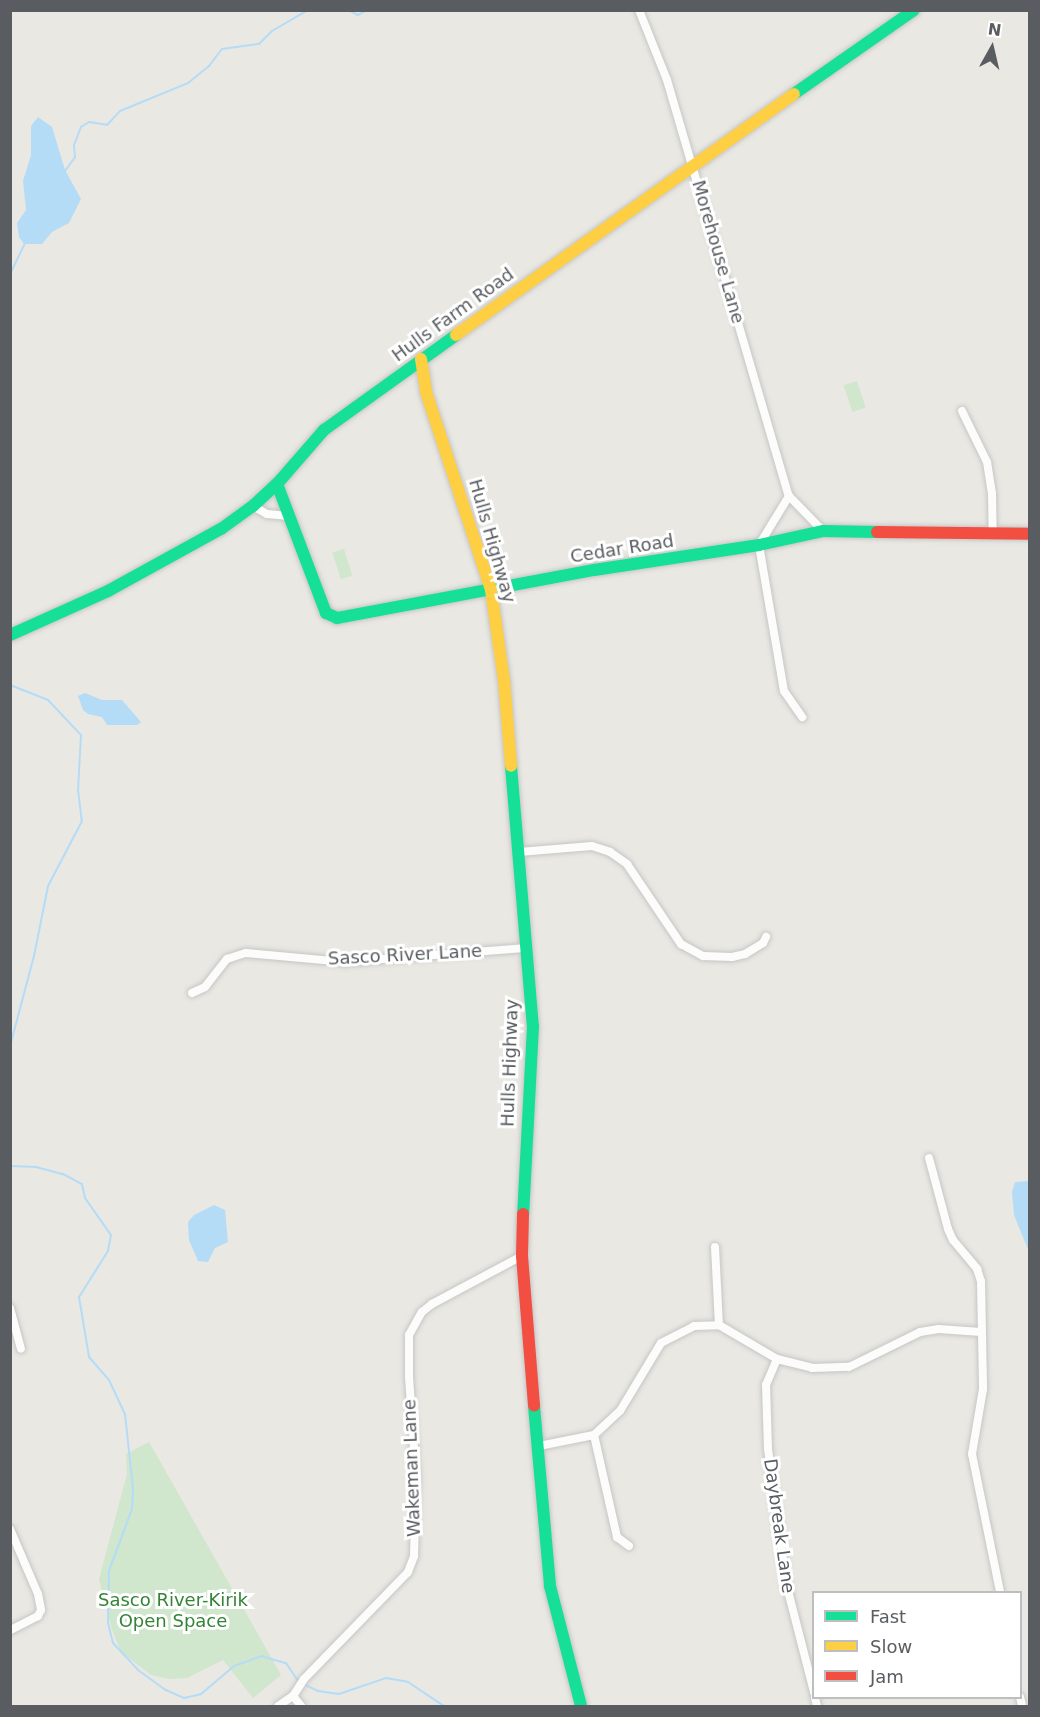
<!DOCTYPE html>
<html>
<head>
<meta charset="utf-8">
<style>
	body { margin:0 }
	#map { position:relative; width:1040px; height:1717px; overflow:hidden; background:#e9e8e3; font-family:"DejaVu Sans",sans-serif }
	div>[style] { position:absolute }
	.green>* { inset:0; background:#d0e6cd; transform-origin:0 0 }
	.water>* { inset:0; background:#b4dcf7 }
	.stream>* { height:2px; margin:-1px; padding:0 1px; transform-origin:1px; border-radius:1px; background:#b4dcf7 }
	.roads { filter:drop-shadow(0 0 2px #c6c6c5) drop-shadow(0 0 2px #c6c6c5) }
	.street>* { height:8px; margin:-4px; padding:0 4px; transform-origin:4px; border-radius:4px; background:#fcfcfb }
	.fast>* { height:12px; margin:-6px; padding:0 6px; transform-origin:6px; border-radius:6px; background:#16e098 }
	.slow>* { height:12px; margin:-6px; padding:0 6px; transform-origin:6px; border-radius:6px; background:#ffcf43 }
	.jam>* { height:12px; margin:-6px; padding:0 6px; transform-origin:6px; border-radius:6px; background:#f24e42 }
	span { translate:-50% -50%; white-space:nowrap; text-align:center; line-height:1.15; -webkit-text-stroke:6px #fff; paint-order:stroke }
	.street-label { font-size:18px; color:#595d61 }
	.park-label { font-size:18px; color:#348436 }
	.frame { position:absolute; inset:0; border:12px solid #595d61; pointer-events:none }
	.legend { position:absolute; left:812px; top:1591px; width:210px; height:108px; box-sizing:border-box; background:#fff; border:2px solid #bdbec0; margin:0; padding:8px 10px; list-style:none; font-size:18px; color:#595d61 }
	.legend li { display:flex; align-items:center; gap:12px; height:30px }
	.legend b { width:30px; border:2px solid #bdbec0 }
	.north { position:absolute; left:962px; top:18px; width:60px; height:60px; -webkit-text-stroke:4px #fff; paint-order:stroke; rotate:8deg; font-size:16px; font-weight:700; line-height:24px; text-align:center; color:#595d61 }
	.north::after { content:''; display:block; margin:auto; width:21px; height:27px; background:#595d61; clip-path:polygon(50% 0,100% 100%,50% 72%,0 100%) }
</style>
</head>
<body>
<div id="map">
	<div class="green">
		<div style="left:857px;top:381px;width:28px;height:14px;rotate:72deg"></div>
		<div style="left:344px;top:549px;width:28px;height:12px;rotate:73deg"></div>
		<div style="clip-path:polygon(149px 1442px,281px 1675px,253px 1698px,223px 1660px,187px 1678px,170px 1679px,151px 1675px,121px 1652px,111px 1627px,99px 1579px,127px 1474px,126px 1454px)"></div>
	</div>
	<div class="water">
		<div style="clip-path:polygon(38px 117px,52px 127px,65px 170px,81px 199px,69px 223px,52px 232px,42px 244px,24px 244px,19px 237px,17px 223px,26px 210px,23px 181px,31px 155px,31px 126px)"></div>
		<div style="clip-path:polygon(85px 693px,102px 700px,122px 700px,141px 722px,137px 725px,107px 725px,102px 717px,88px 714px,83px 710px,78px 696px)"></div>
		<div style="clip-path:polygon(1029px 1181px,1030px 1181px,1029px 1252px,1014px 1215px,1012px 1192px,1015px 1182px)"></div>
		<div style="clip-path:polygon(214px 1205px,225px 1210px,228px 1242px,215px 1248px,208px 1262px,198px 1261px,189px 1240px,188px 1222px,194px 1215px)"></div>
	</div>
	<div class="stream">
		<div style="left:348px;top:10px;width:11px;rotate:27deg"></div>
		<div style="left:358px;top:15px;width:10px;rotate:-29deg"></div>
		<div style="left:65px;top:171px;width:17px;rotate:-54deg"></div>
		<div style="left:75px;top:157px;width:12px;rotate:-95deg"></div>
		<div style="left:74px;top:145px;width:19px;rotate:-69deg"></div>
		<div style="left:81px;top:127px;width:9px;rotate:-32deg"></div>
		<div style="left:89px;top:122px;width:18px;rotate:9deg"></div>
		<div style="left:107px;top:125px;width:19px;rotate:-47deg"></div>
		<div style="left:120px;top:111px;width:74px;rotate:-22.4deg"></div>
		<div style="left:188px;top:83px;width:27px;rotate:-39deg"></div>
		<div style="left:209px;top:66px;width:21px;rotate:-53deg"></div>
		<div style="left:222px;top:49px;width:37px;rotate:-8deg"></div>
		<div style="left:259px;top:44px;width:18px;rotate:-45deg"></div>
		<div style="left:272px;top:31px;width:42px;rotate:-30.3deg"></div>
		<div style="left:10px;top:274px;width:37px;rotate:-64deg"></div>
		<div style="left:10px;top:310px;width:41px;rotate:90deg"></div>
		<div style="left:10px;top:685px;width:41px;rotate:21.5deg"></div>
		<div style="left:48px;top:700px;width:48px;rotate:46.7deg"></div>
		<div style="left:81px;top:735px;width:55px;rotate:93.1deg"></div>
		<div style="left:78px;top:790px;width:31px;rotate:83deg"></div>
		<div style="left:82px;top:821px;width:73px;rotate:117.6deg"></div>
		<div style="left:48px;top:886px;width:71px;rotate:101.3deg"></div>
		<div style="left:34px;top:956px;width:93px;rotate:104.9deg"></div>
		<div style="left:10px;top:1166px;width:26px;rotate:2deg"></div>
		<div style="left:36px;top:1167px;width:28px;rotate:15deg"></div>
		<div style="left:63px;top:1174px;width:21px;rotate:28deg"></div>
		<div style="left:82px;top:1184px;width:14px;rotate:78deg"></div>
		<div style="left:85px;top:1198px;width:45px;rotate:54.9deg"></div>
		<div style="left:111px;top:1235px;width:16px;rotate:101deg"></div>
		<div style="left:108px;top:1251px;width:54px;rotate:122.2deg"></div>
		<div style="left:79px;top:1297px;width:61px;rotate:80.5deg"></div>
		<div style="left:89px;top:1357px;width:30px;rotate:49deg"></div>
		<div style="left:109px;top:1380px;width:38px;rotate:65deg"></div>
		<div style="left:125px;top:1414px;width:75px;rotate:83.9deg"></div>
		<div style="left:133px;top:1489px;width:20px;rotate:93deg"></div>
		<div style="left:132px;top:1509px;width:66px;rotate:110.4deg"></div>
		<div style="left:109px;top:1571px;width:52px;rotate:91.1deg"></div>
		<div style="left:108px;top:1623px;width:21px;rotate:76deg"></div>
		<div style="left:113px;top:1643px;width:37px;rotate:47deg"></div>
		<div style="left:138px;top:1670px;width:34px;rotate:36deg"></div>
		<div style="left:166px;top:1690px;width:20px;rotate:24deg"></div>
		<div style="left:184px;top:1698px;width:17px;rotate:-13deg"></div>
		<div style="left:201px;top:1694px;width:43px;rotate:-40.3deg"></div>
		<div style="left:234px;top:1666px;width:29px;rotate:-20deg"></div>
		<div style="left:261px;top:1656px;width:26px;rotate:16deg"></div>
		<div style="left:286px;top:1663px;width:22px;rotate:56deg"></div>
		<div style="left:303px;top:1684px;width:17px;rotate:25deg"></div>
		<div style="left:318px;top:1691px;width:21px;rotate:8deg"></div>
		<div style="left:339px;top:1694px;width:50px;rotate:-18.8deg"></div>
		<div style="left:386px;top:1678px;width:22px;rotate:10deg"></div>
		<div style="left:408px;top:1682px;width:43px;rotate:33.7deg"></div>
	</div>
	<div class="roads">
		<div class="street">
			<div style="left:639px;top:10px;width:75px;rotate:68.2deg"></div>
			<div style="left:667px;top:80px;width:434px;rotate:73.7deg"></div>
			<div style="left:789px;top:496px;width:49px;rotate:45.8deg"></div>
			<div style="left:962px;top:411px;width:57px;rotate:63.9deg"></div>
			<div style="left:987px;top:462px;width:32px;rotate:81deg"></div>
			<div style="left:992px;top:494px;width:39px;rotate:89deg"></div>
			<div style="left:789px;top:496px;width:57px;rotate:121.5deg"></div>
			<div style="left:759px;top:545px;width:148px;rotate:80.3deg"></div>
			<div style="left:784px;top:691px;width:32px;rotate:55deg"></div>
			<div style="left:253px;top:506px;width:16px;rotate:30deg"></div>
			<div style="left:267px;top:514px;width:22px;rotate:5deg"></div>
			<div style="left:519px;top:852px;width:73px;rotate:-4.7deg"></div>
			<div style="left:592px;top:846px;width:19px;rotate:18deg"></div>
			<div style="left:610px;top:852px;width:21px;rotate:35deg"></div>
			<div style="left:627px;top:864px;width:97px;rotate:56deg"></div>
			<div style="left:681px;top:944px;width:25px;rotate:29deg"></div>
			<div style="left:703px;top:956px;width:29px;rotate:2deg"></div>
			<div style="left:732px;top:957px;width:13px;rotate:-13deg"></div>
			<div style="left:745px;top:954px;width:21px;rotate:-31deg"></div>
			<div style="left:763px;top:943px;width:7px;rotate:-63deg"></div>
			<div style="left:192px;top:993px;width:14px;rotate:-25deg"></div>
			<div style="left:205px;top:987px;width:36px;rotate:-52deg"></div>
			<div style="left:227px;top:959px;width:20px;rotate:-18deg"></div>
			<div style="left:246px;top:953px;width:98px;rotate:5.2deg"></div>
			<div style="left:344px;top:962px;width:184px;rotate:-4.4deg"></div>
			<div style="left:929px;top:1158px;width:73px;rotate:75deg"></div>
			<div style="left:948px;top:1229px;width:12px;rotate:66deg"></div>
			<div style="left:953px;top:1240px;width:38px;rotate:50deg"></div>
			<div style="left:977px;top:1269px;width:13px;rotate:72deg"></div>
			<div style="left:981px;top:1281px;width:108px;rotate:88.9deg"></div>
			<div style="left:983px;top:1389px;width:66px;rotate:99.6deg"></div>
			<div style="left:972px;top:1454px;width:141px;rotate:78.5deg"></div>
			<div style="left:715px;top:1247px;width:78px;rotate:87.1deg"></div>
			<div style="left:10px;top:1308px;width:42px;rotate:75deg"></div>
			<div style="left:777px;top:1359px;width:28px;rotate:113deg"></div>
			<div style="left:766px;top:1385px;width:64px;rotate:88.2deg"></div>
			<div style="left:768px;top:1449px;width:135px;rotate:82.3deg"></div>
			<div style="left:786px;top:1583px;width:113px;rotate:75.6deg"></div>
			<div style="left:594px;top:1435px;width:105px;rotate:77.3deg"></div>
			<div style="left:617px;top:1537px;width:15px;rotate:37deg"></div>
			<div style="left:539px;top:1446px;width:56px;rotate:-11.3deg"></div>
			<div style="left:594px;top:1435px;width:35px;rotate:-43deg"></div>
			<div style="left:620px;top:1411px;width:79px;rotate:-58.9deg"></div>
			<div style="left:661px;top:1343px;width:37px;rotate:-27deg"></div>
			<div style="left:694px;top:1326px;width:25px;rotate:-2deg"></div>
			<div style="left:719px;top:1325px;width:67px;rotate:30.4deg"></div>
			<div style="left:777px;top:1359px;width:36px;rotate:14deg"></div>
			<div style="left:812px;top:1368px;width:37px;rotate:-2deg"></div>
			<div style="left:849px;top:1367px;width:79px;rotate:-26.2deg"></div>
			<div style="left:920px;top:1332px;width:19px;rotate:-9deg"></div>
			<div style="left:939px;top:1329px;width:42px;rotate:4.1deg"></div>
			<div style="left:10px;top:1529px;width:71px;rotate:66.7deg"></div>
			<div style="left:38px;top:1594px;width:16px;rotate:79deg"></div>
			<div style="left:41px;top:1610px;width:7px;rotate:117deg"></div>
			<div style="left:38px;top:1616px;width:31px;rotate:153deg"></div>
			<div style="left:293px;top:1696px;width:13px;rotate:51deg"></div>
			<div style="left:1020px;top:1697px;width:9px;rotate:77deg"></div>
			<div style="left:815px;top:1698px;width:8px;rotate:76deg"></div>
			<div style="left:278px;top:1706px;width:18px;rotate:-34deg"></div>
			<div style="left:293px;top:1696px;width:20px;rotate:-57deg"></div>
			<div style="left:304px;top:1679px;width:149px;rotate:-45.8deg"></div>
			<div style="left:408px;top:1572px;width:17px;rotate:-69deg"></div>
			<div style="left:414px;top:1556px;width:79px;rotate:-88.5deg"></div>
			<div style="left:416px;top:1477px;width:101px;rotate:-94deg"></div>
			<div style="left:409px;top:1376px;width:41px;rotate:-90deg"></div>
			<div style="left:409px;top:1335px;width:26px;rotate:-61deg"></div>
			<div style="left:422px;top:1312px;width:13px;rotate:-39deg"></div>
			<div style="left:432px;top:1304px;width:102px;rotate:-28.1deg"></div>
		</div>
		<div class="fast">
			<div style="left:794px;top:94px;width:146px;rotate:-35deg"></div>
			<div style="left:277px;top:484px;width:138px;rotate:69.2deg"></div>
			<div style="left:326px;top:613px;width:12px;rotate:24deg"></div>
			<div style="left:337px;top:618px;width:261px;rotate:-10.6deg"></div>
			<div style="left:594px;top:570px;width:167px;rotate:-8.6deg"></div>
			<div style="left:759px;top:545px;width:66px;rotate:-12.3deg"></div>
			<div style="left:823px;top:531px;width:54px;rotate:1.1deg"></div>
			<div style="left:10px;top:635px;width:107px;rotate:-24.2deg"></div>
			<div style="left:108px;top:591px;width:129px;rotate:-28.8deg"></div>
			<div style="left:221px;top:529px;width:39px;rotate:-36deg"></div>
			<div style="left:253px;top:506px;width:33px;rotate:-43deg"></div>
			<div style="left:277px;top:484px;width:72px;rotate:-49deg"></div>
			<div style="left:324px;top:430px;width:163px;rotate:-35.7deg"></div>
			<div style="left:511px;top:766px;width:261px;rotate:85.2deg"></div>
			<div style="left:533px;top:1026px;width:188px;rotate:93deg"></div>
			<div style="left:534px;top:1406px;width:181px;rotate:84.9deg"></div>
			<div style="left:550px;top:1586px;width:124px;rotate:75.5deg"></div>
		</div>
		<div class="slow">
			<div style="left:456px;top:335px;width:415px;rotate:-35.5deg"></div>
			<div style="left:421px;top:359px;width:33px;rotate:81deg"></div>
			<div style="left:426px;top:392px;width:208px;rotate:71.8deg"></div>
			<div style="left:491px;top:590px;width:91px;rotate:81.8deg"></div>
			<div style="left:504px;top:680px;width:86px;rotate:85.3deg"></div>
		</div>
		<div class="jam">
			<div style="left:877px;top:532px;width:153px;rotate:0.7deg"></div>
			<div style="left:523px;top:1214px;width:42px;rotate:91.4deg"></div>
			<div style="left:522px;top:1256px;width:150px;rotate:85.4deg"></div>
		</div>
	</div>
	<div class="street-label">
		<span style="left:718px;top:252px;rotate:74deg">Morehouse Lane</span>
		<span style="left:453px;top:315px;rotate:-36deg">Hulls Farm Road</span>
		<span style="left:492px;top:541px;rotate:74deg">Hulls Highway</span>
		<span style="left:622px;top:549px;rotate:-9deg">Cedar Road</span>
		<span style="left:405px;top:955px;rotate:-3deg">Sasco River Lane</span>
		<span style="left:510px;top:1063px;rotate:-88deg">Hulls Highway</span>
		<span style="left:412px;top:1468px;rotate:-92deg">Wakeman Lane</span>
		<span style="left:779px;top:1526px;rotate:82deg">Daybreak Lane</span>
	</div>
	<div class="park-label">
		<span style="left:173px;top:1611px">Sasco River-Kirik<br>Open Space</span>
	</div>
	<div class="frame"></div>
	<ul class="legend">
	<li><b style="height:8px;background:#16e098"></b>Fast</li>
	<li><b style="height:8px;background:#ffcf43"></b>Slow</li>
	<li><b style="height:8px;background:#f24e42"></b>Jam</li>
	</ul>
	<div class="north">N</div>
</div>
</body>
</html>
